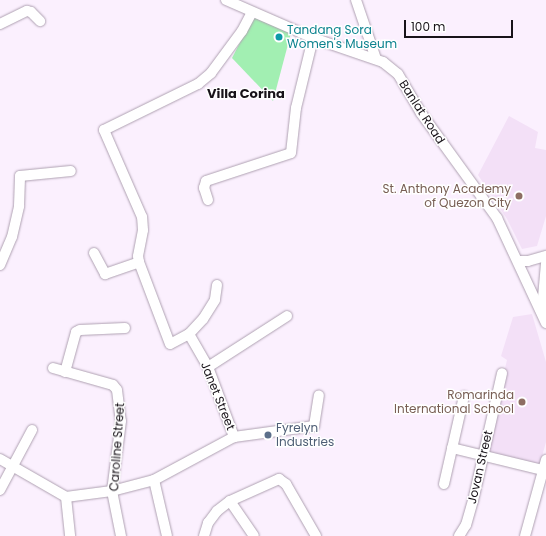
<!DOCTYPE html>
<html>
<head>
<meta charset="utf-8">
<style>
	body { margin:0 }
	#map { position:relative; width:546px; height:536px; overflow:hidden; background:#fbf0fe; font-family:Poppins,sans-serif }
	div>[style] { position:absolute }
	.built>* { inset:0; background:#f3e0f7 }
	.green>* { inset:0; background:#a2efb2 }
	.roads { filter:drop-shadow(0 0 1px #afa1b2) drop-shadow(0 0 1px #afa1b2) }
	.minor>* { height:10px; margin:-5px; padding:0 5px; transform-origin:5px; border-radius:5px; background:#fff }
	.dots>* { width:11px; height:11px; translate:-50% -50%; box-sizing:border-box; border:2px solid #fff; border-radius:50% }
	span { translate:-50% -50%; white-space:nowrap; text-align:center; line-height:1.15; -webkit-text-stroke:3px #fff; paint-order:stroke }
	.culture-label { font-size:12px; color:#0d838f }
	.left { translate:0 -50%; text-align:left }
	.street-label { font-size:12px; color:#181319 }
	.education-label { font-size:12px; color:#785e54 }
	.right { translate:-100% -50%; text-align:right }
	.service-label { font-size:12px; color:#4e5e75 }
	.neighbourhood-label { font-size:13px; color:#181319; font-weight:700 }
	.scale { position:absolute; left:404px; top:20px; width:109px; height:18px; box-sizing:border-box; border:2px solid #181319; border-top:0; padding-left:5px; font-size:12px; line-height:14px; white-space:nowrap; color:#181319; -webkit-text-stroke:3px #fff; paint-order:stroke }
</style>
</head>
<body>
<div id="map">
	<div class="built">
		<div style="clip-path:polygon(509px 116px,538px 132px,535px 148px,546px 150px,546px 216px,537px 246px,522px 249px,507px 219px,478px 175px)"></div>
		<div style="clip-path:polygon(532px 314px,546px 362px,546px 442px,540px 464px,485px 453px,507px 360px,501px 356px,513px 317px)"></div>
	</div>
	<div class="green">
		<div style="clip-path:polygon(253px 17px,291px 33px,273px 101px,232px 58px)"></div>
	</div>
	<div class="roads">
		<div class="minor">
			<div style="left:226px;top:0;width:95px;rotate:23.6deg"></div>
			<div style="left:313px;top:38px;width:74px;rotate:18.9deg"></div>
			<div style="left:383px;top:62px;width:19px;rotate:39deg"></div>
			<div style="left:398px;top:74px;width:45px;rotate:59.5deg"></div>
			<div style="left:421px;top:113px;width:130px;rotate:54.1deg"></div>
			<div style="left:497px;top:218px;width:116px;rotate:65deg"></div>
			<div style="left:356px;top:0;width:62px;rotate:71.3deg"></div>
			<div style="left:0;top:24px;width:30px;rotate:-26deg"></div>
			<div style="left:27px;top:11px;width:4px;rotate:14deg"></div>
			<div style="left:31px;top:12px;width:13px;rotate:45deg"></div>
			<div style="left:208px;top:200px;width:13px;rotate:-108deg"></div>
			<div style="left:204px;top:188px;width:7px;rotate:-74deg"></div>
			<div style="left:206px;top:181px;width:89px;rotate:-18.2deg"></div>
			<div style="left:291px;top:153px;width:45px;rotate:-83.7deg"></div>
			<div style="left:296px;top:108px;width:72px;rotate:-76.3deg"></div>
			<div style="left:94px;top:253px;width:24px;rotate:62deg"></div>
			<div style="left:105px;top:274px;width:36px;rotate:-19deg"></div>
			<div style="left:518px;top:261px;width:10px"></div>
			<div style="left:528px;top:261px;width:19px;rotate:-16deg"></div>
			<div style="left:0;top:265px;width:30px;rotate:-67deg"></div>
			<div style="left:12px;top:237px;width:32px;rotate:-77deg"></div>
			<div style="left:19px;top:206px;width:30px;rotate:-88deg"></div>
			<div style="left:20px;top:176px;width:51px;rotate:-5.6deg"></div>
			<div style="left:217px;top:285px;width:15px;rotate:98deg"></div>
			<div style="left:215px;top:300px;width:22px;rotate:122deg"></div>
			<div style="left:203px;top:319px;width:21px;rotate:133deg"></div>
			<div style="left:189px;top:334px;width:21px;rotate:152deg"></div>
			<div style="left:170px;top:344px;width:88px;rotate:-110.7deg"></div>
			<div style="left:139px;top:262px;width:6px;rotate:-99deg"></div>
			<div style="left:138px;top:256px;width:26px;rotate:-79deg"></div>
			<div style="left:143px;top:230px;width:13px;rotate:-94deg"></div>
			<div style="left:142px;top:217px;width:95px;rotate:-113.6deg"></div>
			<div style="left:104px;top:130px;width:105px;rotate:-26.1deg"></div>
			<div style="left:198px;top:84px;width:17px;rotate:-40deg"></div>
			<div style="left:211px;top:73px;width:52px;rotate:-53.6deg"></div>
			<div style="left:242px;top:31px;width:21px;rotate:-62deg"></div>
			<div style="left:542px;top:309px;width:46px;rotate:-85deg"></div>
			<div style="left:189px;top:334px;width:38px;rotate:60deg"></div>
			<div style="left:208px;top:367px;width:75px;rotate:69.6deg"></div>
			<div style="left:208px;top:367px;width:94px;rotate:-32.8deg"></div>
			<div style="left:53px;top:368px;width:62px;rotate:15.8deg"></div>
			<div style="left:113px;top:385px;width:6px;rotate:51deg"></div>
			<div style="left:117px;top:390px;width:31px;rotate:83deg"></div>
			<div style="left:121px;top:421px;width:71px;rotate:97.3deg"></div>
			<div style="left:112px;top:491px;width:46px;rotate:78.7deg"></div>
			<div style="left:65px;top:372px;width:41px;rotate:-74.6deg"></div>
			<div style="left:76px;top:332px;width:4px;rotate:-27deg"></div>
			<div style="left:80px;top:330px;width:45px;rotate:-2.5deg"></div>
			<div style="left:452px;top:448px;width:97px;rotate:13.7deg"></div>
			<div style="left:0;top:459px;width:76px;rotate:29.9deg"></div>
			<div style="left:66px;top:497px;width:46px;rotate:-7.4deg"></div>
			<div style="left:112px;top:491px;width:43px;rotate:-14.7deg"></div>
			<div style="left:154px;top:480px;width:91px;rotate:-28.3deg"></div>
			<div style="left:234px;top:437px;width:81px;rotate:-7.8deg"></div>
			<div style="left:314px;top:426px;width:31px;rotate:-81deg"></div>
			<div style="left:154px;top:480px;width:57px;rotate:76.9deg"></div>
			<div style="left:444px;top:484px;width:90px;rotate:-77.2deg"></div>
			<div style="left:0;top:490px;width:68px;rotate:-61.9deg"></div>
			<div style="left:66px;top:497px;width:39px;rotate:84deg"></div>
			<div style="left:230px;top:501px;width:42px;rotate:55.6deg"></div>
			<div style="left:204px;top:536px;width:14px;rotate:-73deg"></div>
			<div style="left:208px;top:523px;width:15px;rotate:-53deg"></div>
			<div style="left:217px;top:511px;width:16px;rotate:-38deg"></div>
			<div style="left:230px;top:501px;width:54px;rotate:-24.2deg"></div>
			<div style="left:279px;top:479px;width:9px;rotate:36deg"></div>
			<div style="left:286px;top:484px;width:60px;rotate:60deg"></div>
			<div style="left:459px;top:536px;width:13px;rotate:-58deg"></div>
			<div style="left:466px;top:525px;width:25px;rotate:-74deg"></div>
			<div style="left:473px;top:501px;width:131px;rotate:-77.2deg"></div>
			<div style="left:525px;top:536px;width:79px;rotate:-74.6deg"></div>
		</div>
	</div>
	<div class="dots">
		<div style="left:279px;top:37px;background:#0f9aa8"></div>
		<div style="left:519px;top:196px;background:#8d6e63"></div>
		<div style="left:522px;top:402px;background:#8d6e63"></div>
		<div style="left:268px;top:435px;background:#5c6f8a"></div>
	</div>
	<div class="culture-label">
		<span class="left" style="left:287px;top:37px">Tandang Sora<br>Women's Museum</span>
	</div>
	<div class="street-label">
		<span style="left:422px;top:112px;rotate:57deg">Banlat Road</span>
		<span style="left:218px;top:396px;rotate:68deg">Janet Street</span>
		<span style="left:117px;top:447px;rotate:-86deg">Caroline Street</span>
		<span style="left:480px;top:467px;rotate:-77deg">Jovan Street</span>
	</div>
	<div class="education-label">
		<span class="right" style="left:511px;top:196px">St. Anthony Academy<br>of Quezon City</span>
		<span class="right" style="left:514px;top:402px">Romarinda<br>International School</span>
	</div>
	<div class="service-label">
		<span class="left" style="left:276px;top:435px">Fyrelyn<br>Industries</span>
	</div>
	<div class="neighbourhood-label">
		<span style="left:246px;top:94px">Villa Corina</span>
	</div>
	<div class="scale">100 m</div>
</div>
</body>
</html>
